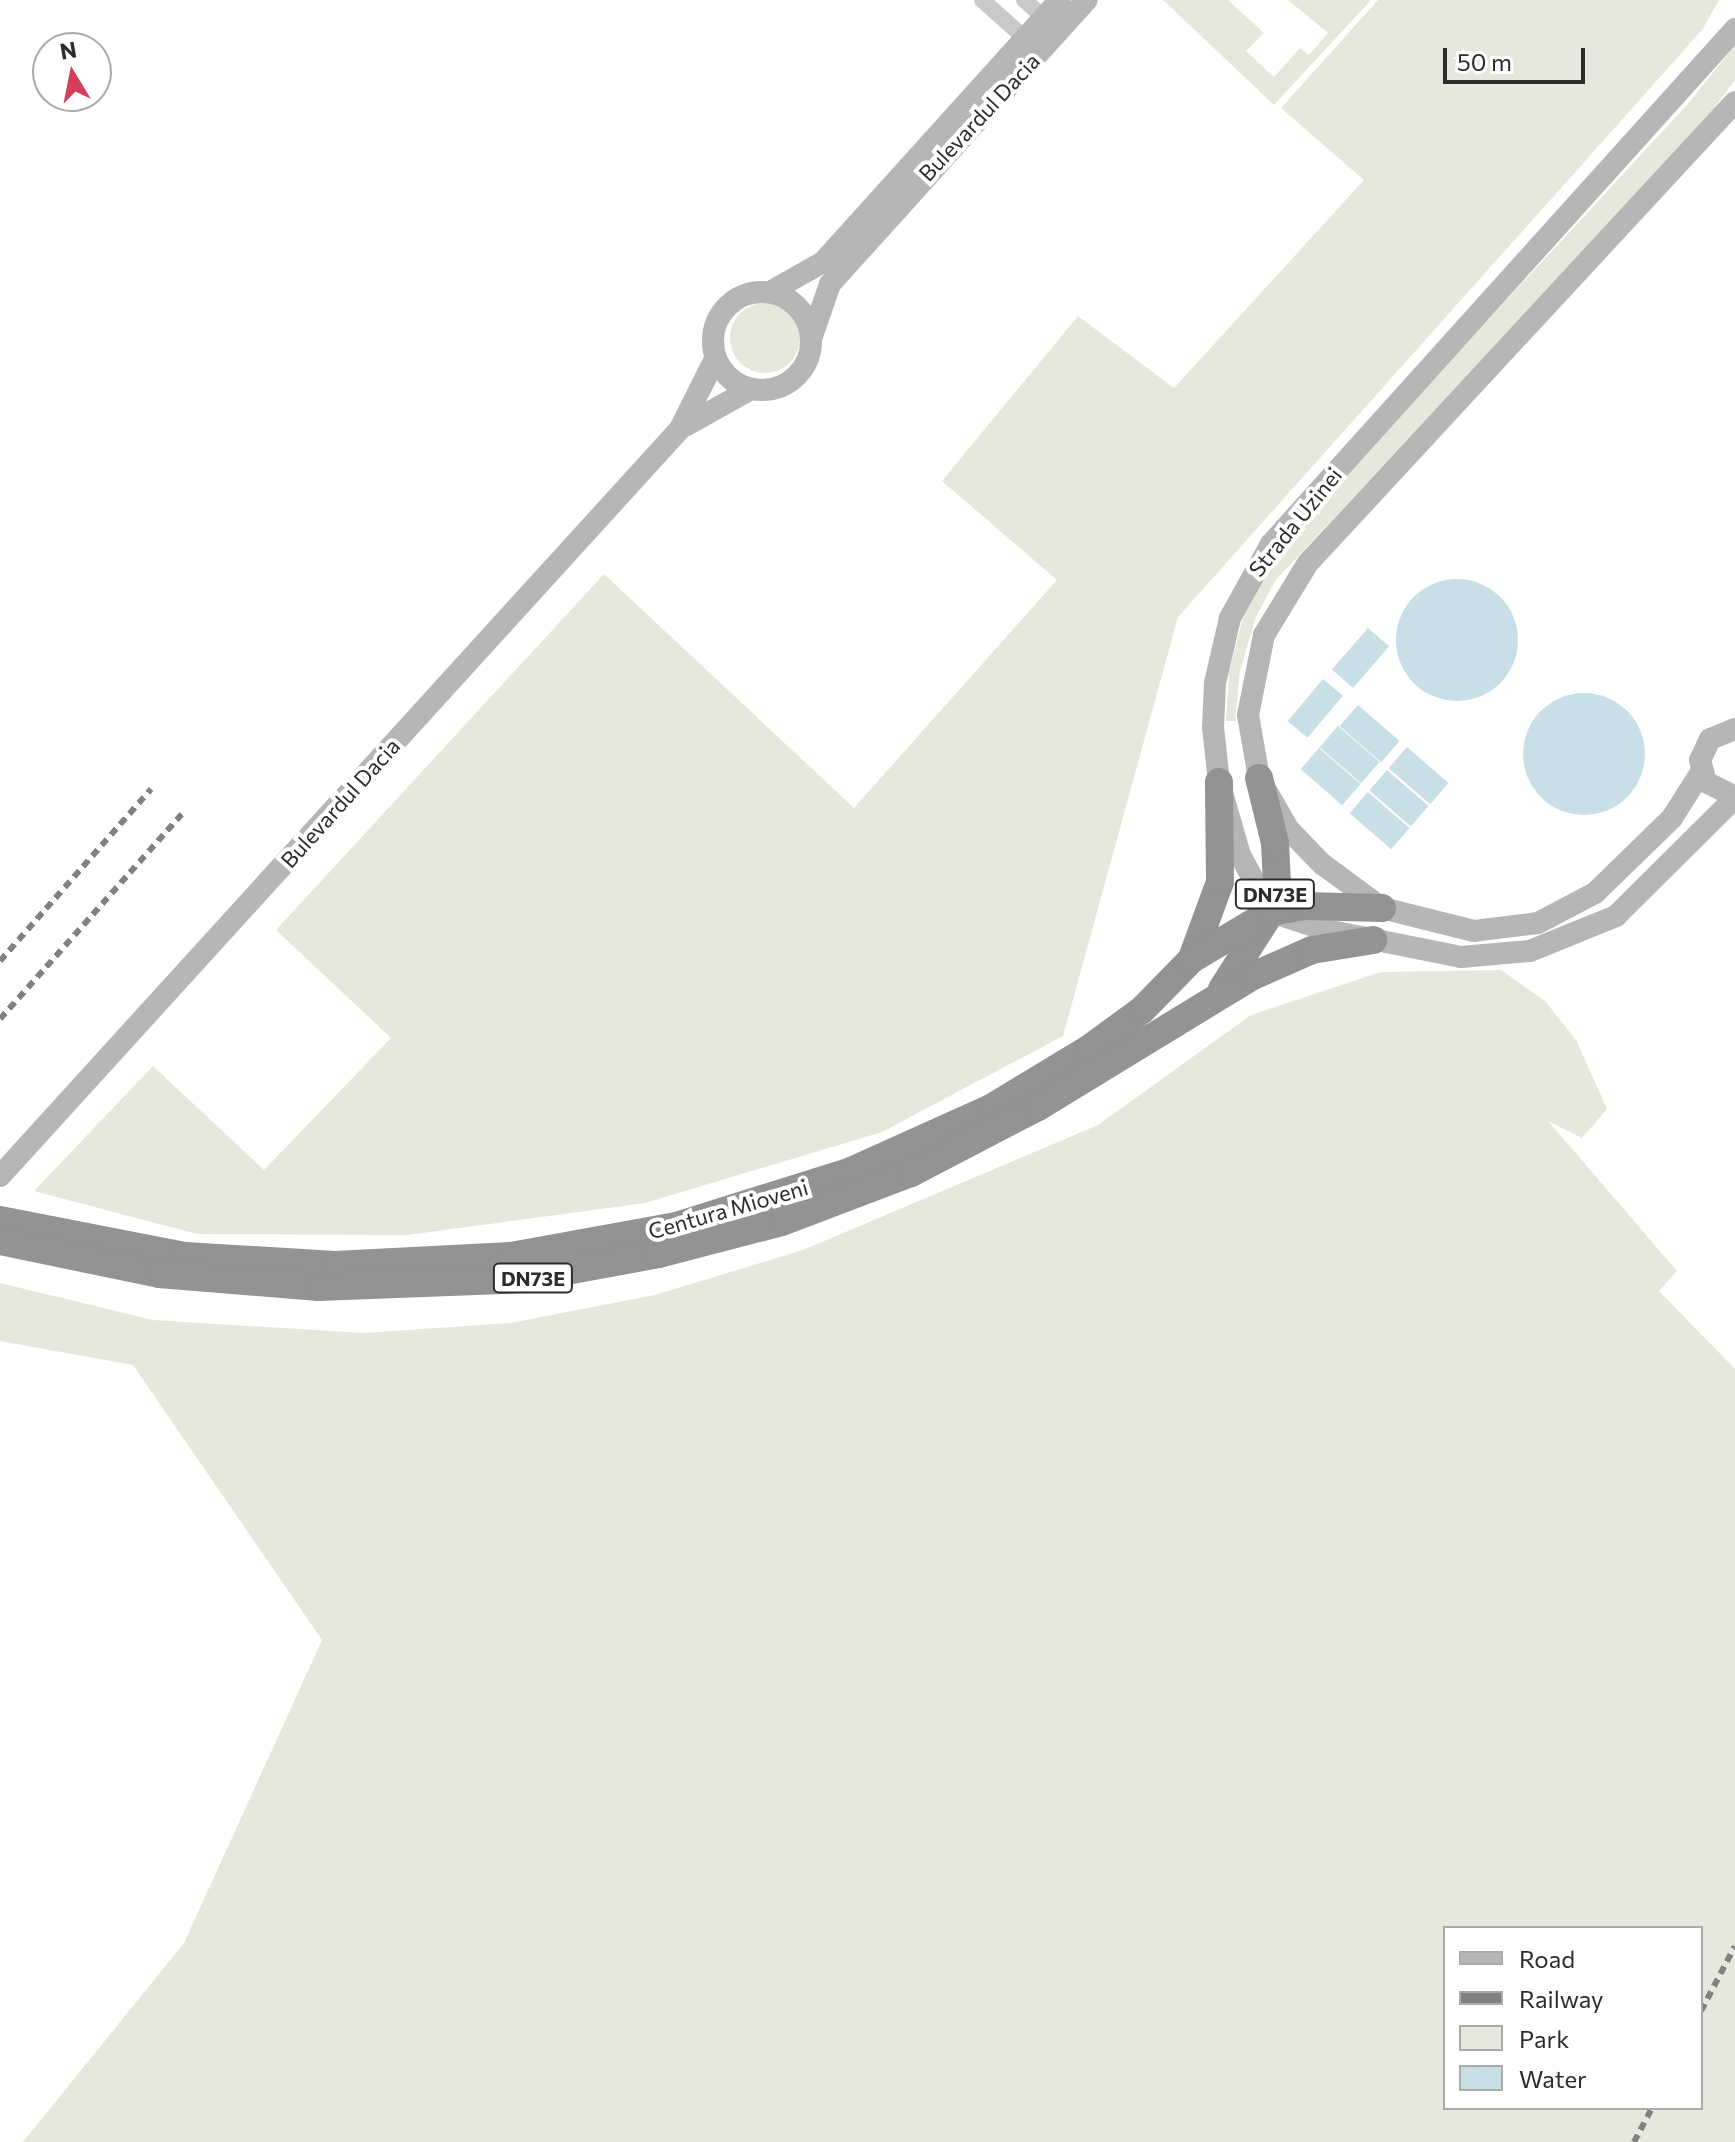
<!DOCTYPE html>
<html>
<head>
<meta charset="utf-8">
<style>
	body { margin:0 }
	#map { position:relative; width:1735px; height:2142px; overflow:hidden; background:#fff; font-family:Commissioner,sans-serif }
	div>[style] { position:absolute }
	.green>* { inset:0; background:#e4e9db }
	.round { border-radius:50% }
	.water>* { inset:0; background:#c9dfe7; transform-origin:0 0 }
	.street>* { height:16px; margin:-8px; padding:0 8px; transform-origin:8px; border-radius:8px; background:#c9c9c9 }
	.secondary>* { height:22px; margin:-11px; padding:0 11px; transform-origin:11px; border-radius:11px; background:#b6b6b6 }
	.secondary>.ring { margin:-11px; padding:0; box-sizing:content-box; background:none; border:22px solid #b6b6b6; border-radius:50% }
	.highway>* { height:28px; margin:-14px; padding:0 14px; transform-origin:14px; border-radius:14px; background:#939393 }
	.rail>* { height:6px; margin-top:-3px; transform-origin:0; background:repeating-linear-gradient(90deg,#818181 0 8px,transparent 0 14px) }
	span { translate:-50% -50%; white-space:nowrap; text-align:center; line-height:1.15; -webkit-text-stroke:8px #fff; paint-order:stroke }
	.shield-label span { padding:2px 6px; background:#fff; border:2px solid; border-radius:6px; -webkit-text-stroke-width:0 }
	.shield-label { font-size:20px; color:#2c2c2c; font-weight:700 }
	.street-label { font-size:22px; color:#2c2c2c }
	.legend { position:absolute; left:1443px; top:1926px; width:260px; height:184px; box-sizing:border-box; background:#fff; border:2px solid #ababab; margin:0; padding:10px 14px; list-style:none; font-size:24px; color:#2c2c2c }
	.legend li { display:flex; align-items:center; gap:16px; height:40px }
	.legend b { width:40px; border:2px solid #ababab }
	.north { position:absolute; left:32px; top:32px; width:80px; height:80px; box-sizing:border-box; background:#fff; border:2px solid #ababab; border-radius:50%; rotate:350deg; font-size:22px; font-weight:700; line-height:32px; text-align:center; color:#2c2c2c }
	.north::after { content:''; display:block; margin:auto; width:28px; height:36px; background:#d53d5a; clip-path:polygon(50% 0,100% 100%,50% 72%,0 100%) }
	.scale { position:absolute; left:1443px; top:48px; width:142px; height:36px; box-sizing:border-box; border:4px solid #2c2c2c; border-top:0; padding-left:10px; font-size:24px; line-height:28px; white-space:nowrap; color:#2c2c2c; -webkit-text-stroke:6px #fff; paint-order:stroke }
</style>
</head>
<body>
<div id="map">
	<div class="green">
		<div style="clip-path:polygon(1163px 0,1228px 0,1264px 33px,1246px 51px,1274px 77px,1300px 48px,1309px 55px,1328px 33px,1288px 0,1371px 0,1274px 105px)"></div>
		<div style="clip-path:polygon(1378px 0,1719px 0,1702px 30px,1178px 617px,1063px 1036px,882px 1132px,645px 1203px,407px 1235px,197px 1234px,34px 1191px,153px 1066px,264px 1170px,391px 1038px,276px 930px,604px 574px,854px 808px,1057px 580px,942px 481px,1078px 316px,1174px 388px,1364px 180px,1281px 108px)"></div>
		<div style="clip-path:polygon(1735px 45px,1735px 80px,1706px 119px,1275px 581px,1256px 617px,1240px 671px,1235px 721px,1226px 721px,1229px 672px,1242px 621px,1264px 577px,1353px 466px,1687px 105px)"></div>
		<div class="round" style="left:730px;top:303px;width:70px;height:70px"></div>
		<div style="clip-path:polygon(evenodd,1501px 970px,1545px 1001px,1576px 1040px,1607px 1109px,1582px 1138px,1548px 1121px,1677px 1271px,1659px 1291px,1735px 1369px,1735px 2142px,23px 2142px,184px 1943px,322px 1640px,133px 1365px,0 1341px,0 1283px,153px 1320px,363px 1333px,510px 1323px,655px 1295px,803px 1250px,1098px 1125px,1251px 1015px,1381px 972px,1501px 970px,1445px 1928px,1701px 1928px,1701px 2108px,1445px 2108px,1445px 1928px)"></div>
	</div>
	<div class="water">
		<div class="round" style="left:1396px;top:579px;width:122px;height:122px"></div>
		<div style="left:1368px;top:628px;width:28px;height:55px;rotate:41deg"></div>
		<div style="left:1323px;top:679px;width:26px;height:55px;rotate:40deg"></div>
		<div class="round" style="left:1523px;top:693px;width:122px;height:122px"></div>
		<div style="left:1358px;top:705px;width:55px;height:28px;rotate:41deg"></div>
		<div style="left:1338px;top:726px;width:55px;height:28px;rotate:41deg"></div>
		<div style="left:1407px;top:747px;width:55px;height:28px;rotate:41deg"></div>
		<div style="left:1319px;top:748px;width:55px;height:28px;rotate:41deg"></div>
		<div style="left:1387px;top:770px;width:55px;height:27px;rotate:41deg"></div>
		<div style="left:1368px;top:792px;width:55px;height:28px;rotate:41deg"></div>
	</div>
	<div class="street">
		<div style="left:982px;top:0;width:59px;rotate:41.6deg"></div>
		<div style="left:1024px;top:0;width:28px;rotate:41deg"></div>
	</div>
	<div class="secondary">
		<div style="left:1735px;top:29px;width:693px;rotate:132.02deg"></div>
		<div style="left:1271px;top:544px;width:85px;rotate:119deg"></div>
		<div style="left:1230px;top:618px;width:67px;rotate:103deg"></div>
		<div style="left:1215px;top:683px;width:44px;rotate:92.6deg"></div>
		<div style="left:1213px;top:727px;width:55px;rotate:83.8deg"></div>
		<div style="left:1219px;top:782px;width:76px;rotate:74deg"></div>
		<div style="left:1240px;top:855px;width:65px;rotate:61.5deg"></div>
		<div style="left:1271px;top:912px;width:58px;rotate:18.1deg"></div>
		<div style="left:1326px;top:930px;width:138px;rotate:11.3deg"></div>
		<div style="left:1461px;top:957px;width:69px;rotate:-5deg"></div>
		<div style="left:1530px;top:951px;width:93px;rotate:-22.1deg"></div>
		<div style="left:1616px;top:916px;width:168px;rotate:-44.8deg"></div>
		<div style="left:770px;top:292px;width:61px;rotate:-29.5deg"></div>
		<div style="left:823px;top:262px;width:353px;rotate:-47.9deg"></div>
		<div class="ring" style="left:713px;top:292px;width:76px;height:76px"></div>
		<div style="left:811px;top:339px;width:58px;rotate:-70.9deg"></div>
		<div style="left:830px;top:284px;width:383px;rotate:-47.9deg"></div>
		<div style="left:685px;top:426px;width:76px;rotate:-29.3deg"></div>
		<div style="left:1735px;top:729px;width:27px;rotate:158deg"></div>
		<div style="left:1710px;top:739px;width:23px;rotate:115deg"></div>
		<div style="left:1700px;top:760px;width:23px;rotate:75deg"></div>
		<div style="left:1706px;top:782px;width:33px;rotate:27deg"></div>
		<div style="left:1701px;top:772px;width:54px;rotate:122.2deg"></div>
		<div style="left:1672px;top:818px;width:107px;rotate:135.8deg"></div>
		<div style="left:1595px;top:893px;width:64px;rotate:152.2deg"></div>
		<div style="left:1538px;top:923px;width:64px;rotate:172.9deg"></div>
		<div style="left:1474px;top:931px;width:95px;rotate:-166deg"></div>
		<div style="left:1382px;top:908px;width:74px;rotate:-143.7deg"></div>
		<div style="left:1322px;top:864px;width:47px;rotate:-134.1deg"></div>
		<div style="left:1289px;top:830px;width:60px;rotate:-120deg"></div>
		<div style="left:1259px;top:778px;width:64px;rotate:-99.9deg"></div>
		<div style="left:1248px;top:715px;width:82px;rotate:-78.7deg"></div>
		<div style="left:1264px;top:635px;width:84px;rotate:-58.6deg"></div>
		<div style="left:1308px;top:563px;width:628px;rotate:-47.19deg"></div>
		<div style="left:0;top:1176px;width:1010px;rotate:-47.69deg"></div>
		<div style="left:680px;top:429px;width:80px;rotate:-63.4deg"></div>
	</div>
	<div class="highway">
		<div style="left:1192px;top:958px;width:81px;rotate:-69.8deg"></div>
		<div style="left:1220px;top:882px;width:100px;rotate:-90.6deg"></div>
		<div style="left:1222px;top:989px;width:91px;rotate:-57.5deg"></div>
		<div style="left:1271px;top:912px;width:29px;rotate:-78deg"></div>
		<div style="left:1277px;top:884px;width:41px;rotate:-92.8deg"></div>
		<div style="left:1275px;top:843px;width:67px;rotate:-103.8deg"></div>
		<div style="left:0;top:1220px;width:188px;rotate:11deg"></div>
		<div style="left:185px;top:1256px;width:150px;rotate:3.4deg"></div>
		<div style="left:335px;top:1265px;width:176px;rotate:-2.9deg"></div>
		<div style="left:511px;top:1256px;width:168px;rotate:-10.3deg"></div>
		<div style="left:676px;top:1226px;width:183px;rotate:-17.4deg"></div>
		<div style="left:851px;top:1171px;width:154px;rotate:-24.2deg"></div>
		<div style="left:991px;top:1108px;width:116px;rotate:-31.2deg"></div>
		<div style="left:1090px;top:1048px;width:64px;rotate:-36.2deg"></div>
		<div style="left:1142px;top:1010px;width:71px;rotate:-45.6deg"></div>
		<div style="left:1192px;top:959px;width:92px;rotate:-30.7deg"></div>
		<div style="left:1271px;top:912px;width:35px;rotate:-10deg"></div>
		<div style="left:1305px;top:906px;width:77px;rotate:1.5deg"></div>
		<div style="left:0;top:1241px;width:162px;rotate:11.7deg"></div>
		<div style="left:159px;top:1274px;width:160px;rotate:4.7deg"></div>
		<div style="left:318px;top:1287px;width:205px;rotate:-2.2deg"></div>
		<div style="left:523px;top:1279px;width:138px;rotate:-10.4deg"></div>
		<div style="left:659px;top:1254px;width:127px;rotate:-14.6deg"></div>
		<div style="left:782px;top:1222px;width:138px;rotate:-20.8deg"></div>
		<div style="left:911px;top:1173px;width:143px;rotate:-27.5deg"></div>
		<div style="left:1038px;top:1107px;width:252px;rotate:-31.4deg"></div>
		<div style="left:1253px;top:976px;width:64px;rotate:-23.8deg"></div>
		<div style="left:1312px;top:950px;width:62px;rotate:-9.3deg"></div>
	</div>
	<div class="rail">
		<div style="left:0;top:961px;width:229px;rotate:-48.7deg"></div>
		<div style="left:0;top:1019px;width:274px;rotate:-48.4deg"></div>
		<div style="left:1701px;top:2011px;width:73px;rotate:-62.4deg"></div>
		<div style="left:1634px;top:2142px;width:38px;rotate:-62deg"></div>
	</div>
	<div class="shield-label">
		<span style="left:1275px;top:894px">DN73E</span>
		<span style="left:533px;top:1278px">DN73E</span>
	</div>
	<div class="street-label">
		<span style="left:979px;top:117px;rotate:-47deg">Bulevardul Dacia</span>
		<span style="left:1295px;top:522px;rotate:-51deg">Strada Uzinei</span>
		<span style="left:340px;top:803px;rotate:-48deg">Bulevardul Dacia</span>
		<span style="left:728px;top:1209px;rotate:-16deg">Centura Mioveni</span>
	</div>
	<ul class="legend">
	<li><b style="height:10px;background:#b6b6b6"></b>Road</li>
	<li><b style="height:10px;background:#818181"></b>Railway</li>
	<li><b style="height:22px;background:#e4e9db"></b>Park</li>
	<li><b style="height:22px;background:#c9dfe7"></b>Water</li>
	</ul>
	<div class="north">N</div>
	<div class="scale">50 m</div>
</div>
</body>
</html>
